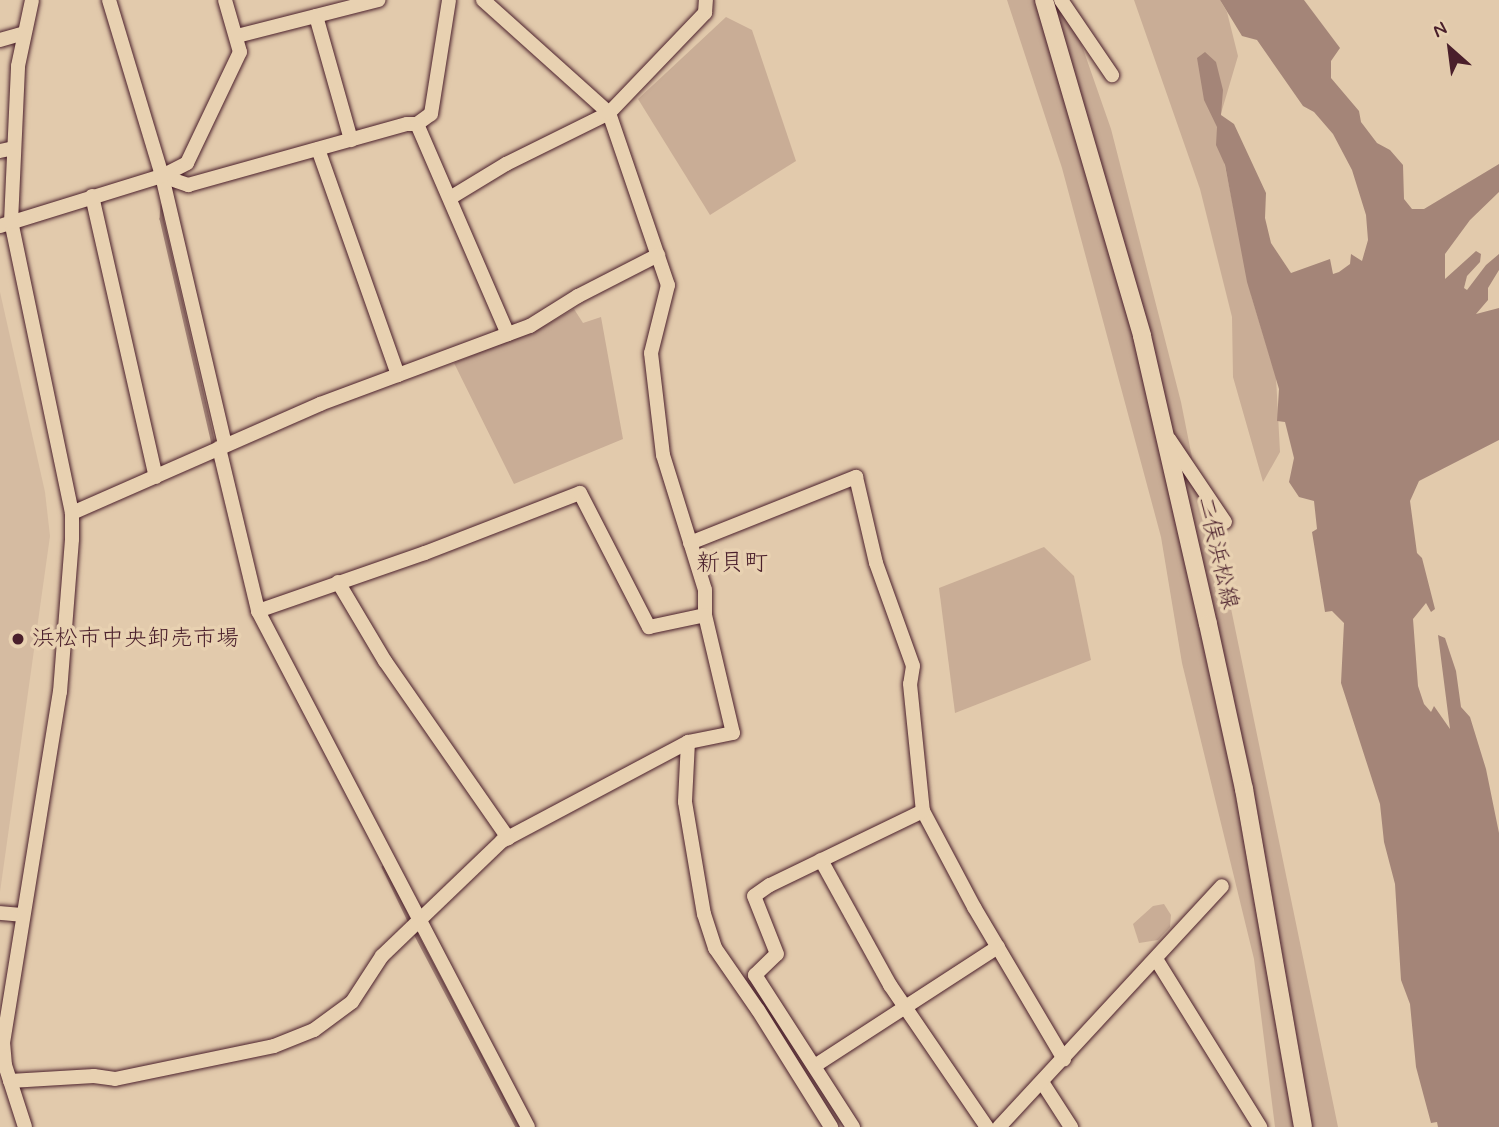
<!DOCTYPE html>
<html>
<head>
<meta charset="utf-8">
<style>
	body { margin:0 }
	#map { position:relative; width:1499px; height:1127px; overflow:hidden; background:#e2caac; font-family:Mynerve,"Klee One",sans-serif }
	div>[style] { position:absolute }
	.built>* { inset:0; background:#d5bba1 }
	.green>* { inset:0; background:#c9ad96 }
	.water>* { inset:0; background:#a48578 }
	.stream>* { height:3.5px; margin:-1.75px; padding:0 1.75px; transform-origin:1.75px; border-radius:1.75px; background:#a48578 }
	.roads { filter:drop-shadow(0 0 2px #4a1f2b) drop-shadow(0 0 2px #4a1f2b) }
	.minor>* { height:14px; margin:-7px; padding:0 7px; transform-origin:7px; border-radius:7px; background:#e8d1b1 }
	.major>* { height:18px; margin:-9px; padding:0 9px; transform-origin:9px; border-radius:9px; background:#e8d1b1 }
	.dots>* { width:19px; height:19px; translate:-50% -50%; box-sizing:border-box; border:4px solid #e8d1b1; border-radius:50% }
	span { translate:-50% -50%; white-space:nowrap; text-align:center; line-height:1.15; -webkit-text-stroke:7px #e8d1b1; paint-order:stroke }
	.street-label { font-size:23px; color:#4a1f2b }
	.poi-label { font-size:23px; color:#4a1f2b }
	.left { translate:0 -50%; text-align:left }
	.neighbourhood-label { font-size:24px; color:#4a1f2b }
	.north { position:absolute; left:1415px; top:14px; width:70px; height:70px; -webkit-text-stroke:5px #e8d1b1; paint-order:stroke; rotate:332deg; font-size:19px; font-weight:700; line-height:28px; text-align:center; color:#4a1f2b }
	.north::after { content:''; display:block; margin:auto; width:24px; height:32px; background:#4a1f2b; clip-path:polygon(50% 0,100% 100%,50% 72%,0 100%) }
</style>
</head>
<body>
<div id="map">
	<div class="built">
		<div style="clip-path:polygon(0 292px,45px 492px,50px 536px,0 892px)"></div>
	</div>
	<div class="green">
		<div style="clip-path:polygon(1007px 0,1066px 0,1111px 129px,1181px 402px,1202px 508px,1215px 531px,1338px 1127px,1275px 1127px,1254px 959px,1182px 663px,1161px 537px,1062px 168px)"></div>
		<div style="clip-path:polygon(1134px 0,1220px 0,1227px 12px,1238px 56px,1217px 127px,1252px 298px,1276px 377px,1280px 452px,1263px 482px,1233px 377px,1232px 317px,1200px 189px)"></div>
		<div style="clip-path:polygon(726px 17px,752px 30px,796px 161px,710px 215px,638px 99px)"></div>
		<div style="clip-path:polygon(574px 309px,583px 323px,601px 317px,623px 439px,514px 484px,454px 363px,548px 324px)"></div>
		<div style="clip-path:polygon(1044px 547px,1074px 576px,1091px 660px,955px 713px,939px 588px)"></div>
		<div style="clip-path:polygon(1164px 904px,1171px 915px,1170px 927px,1158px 940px,1139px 943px,1133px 924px,1153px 906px)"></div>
	</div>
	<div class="water">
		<div style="clip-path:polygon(1220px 0,1304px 0,1340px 48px,1331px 61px,1331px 78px,1359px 111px,1361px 122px,1377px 143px,1390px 150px,1403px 165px,1404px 199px,1412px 209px,1424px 209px,1499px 164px,1499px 192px,1470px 220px,1445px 254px,1445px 279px,1476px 251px,1481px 254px,1480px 262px,1467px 276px,1464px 288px,1467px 290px,1486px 265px,1499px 254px,1499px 270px,1488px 288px,1488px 300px,1476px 314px,1499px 308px,1499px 440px,1419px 481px,1410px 501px,1417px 553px,1422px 558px,1435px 609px,1431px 612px,1426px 603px,1413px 619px,1418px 686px,1424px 704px,1431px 712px,1434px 706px,1450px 729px,1438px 635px,1445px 638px,1456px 671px,1461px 707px,1470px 717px,1486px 769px,1499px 833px,1499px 1127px,1438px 1127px,1437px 1122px,1431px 1123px,1416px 1067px,1410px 1004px,1401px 980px,1395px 884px,1384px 842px,1380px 804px,1341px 683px,1344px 623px,1332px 611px,1325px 612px,1312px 532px,1317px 529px,1314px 501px,1299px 497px,1289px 482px,1294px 458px,1285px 422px,1277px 421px,1279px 389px,1247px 282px,1225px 165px,1216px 145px,1217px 127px,1204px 100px,1197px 58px,1205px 52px,1216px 62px,1223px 90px,1221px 115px,1234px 124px,1266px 193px,1265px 218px,1271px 243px,1291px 273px,1330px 259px,1333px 274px,1339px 272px,1350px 264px,1351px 254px,1362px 261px,1368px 240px,1366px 215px,1352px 170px,1333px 134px,1314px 112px,1303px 106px,1257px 40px,1242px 36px)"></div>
	</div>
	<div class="stream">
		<div style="left:163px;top:205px;width:14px;rotate:94deg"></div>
		<div style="left:162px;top:219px;width:231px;rotate:77deg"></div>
		<div style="left:384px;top:867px;width:62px;rotate:64.3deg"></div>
		<div style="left:414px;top:930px;width:223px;rotate:62.2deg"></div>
	</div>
	<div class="roads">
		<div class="minor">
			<div style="left:109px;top:0;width:184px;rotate:73.2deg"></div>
			<div style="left:162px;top:176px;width:276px;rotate:76.8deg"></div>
			<div style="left:483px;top:0;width:169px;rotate:41.9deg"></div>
			<div style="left:609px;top:113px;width:182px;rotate:71.1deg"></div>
			<div style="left:668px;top:285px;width:70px;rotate:104deg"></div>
			<div style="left:651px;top:353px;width:103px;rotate:83.3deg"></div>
			<div style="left:663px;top:455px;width:141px;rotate:72.7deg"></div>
			<div style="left:705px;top:590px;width:25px;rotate:90deg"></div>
			<div style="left:705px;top:615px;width:121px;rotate:76.7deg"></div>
			<div style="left:733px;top:733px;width:46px;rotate:168.7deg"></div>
			<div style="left:688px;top:742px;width:60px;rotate:92.9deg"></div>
			<div style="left:685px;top:802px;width:114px;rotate:80.4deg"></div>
			<div style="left:704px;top:914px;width:36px;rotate:72deg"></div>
			<div style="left:715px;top:948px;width:75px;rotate:55.3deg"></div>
			<div style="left:758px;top:1010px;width:138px;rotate:58deg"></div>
			<div style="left:1061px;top:0;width:91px;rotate:55.8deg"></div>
			<div style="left:316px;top:16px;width:129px;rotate:74.2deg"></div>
			<div style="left:237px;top:36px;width:146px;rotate:-14.3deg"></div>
			<div style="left:0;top:40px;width:25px;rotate:-16deg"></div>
			<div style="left:417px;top:124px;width:229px;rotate:66.6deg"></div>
			<div style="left:318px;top:149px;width:240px;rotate:70.5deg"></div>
			<div style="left:0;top:151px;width:14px;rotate:-12deg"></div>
			<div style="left:162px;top:176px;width:28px;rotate:19deg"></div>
			<div style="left:188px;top:185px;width:227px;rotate:-15.6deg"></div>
			<div style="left:407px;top:124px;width:10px"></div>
			<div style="left:417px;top:124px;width:17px;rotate:-36deg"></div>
			<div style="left:431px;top:114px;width:115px;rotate:-81deg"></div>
			<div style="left:92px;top:196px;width:288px;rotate:77.2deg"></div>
			<div style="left:450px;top:198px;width:66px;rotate:-31.3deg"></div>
			<div style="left:506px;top:164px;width:115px;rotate:-26.3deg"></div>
			<div style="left:609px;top:113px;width:139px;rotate:-46.2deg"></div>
			<div style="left:705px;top:13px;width:13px;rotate:-86deg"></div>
			<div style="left:0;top:226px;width:170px;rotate:-17.2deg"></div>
			<div style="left:162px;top:176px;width:28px;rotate:-27deg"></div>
			<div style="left:187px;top:163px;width:123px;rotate:-64.5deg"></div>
			<div style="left:240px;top:52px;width:54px;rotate:-106.1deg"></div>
			<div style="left:1169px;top:439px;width:100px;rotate:56deg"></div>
			<div style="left:219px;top:448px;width:168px;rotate:76.5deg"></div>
			<div style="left:258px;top:611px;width:582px;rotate:62.38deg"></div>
			<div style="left:72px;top:513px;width:271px;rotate:-23.7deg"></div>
			<div style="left:320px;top:404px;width:224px;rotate:-20.4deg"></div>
			<div style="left:530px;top:326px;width:57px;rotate:-32deg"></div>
			<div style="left:578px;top:296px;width:90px;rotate:-27.1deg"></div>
			<div style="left:690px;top:543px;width:179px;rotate:-21.7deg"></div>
			<div style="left:856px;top:477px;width:88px;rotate:76.9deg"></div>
			<div style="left:876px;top:563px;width:109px;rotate:70.2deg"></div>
			<div style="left:913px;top:666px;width:18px;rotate:99deg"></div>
			<div style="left:910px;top:684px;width:128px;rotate:84.2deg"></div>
			<div style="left:923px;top:811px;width:109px;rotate:62deg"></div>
			<div style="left:974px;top:907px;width:177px;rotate:59.4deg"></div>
			<div style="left:338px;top:582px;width:92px;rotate:59.3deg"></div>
			<div style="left:385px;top:661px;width:216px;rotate:55.2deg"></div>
			<div style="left:258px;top:611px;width:177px;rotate:-19.2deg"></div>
			<div style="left:425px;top:553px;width:166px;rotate:-21.2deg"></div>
			<div style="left:580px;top:493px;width:151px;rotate:62.8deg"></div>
			<div style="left:649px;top:627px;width:57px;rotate:-12.1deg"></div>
			<div style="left:821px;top:860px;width:143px;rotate:61.1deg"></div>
			<div style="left:890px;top:985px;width:172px;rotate:55.7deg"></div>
			<div style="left:0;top:913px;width:23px;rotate:5deg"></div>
			<div style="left:1156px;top:959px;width:198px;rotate:58.2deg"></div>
			<div style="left:816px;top:1065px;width:217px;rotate:-33deg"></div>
			<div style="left:10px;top:1081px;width:84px;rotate:-3.4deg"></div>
			<div style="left:94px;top:1076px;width:21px;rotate:8deg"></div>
			<div style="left:115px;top:1079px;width:162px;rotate:-11.7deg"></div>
			<div style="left:274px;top:1046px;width:43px;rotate:-21.8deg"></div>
			<div style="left:314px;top:1030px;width:47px;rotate:-36.4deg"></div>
			<div style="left:352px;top:1002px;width:55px;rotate:-56.9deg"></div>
			<div style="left:382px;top:956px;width:166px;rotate:-43.8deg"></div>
			<div style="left:502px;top:841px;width:211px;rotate:-28deg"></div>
			<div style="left:1042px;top:1082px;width:54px;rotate:57.2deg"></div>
			<div style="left:25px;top:1127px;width:65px;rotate:-107.9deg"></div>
			<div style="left:5px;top:1065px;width:22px;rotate:-95deg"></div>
			<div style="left:3px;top:1043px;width:356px;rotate:-80.8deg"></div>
			<div style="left:60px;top:692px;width:153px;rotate:-85.5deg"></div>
			<div style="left:72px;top:539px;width:26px;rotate:-90deg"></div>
			<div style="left:72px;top:513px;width:297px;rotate:-101.8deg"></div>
			<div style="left:11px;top:222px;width:156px;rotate:-87.4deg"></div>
			<div style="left:18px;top:66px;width:67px;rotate:-78deg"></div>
			<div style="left:853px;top:1127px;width:181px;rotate:-122.8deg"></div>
			<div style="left:755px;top:975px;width:30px;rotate:-44deg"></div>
			<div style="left:777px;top:954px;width:62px;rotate:-111.6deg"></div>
			<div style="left:754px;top:896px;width:19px;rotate:-35deg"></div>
			<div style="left:770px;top:885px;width:170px;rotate:-25.8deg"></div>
			<div style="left:999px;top:1127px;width:328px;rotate:-47.2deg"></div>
		</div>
		<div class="major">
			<div style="left:1044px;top:0;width:350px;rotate:73.7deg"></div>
			<div style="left:1142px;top:336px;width:295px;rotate:77.1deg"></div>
			<div style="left:1208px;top:624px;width:169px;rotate:77.7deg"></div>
			<div style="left:1244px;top:789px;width:343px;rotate:80.1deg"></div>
		</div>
	</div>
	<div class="dots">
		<div style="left:18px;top:639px;background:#4a1f2b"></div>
	</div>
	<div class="street-label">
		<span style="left:1217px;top:553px;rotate:77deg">二俣浜松線</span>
	</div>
	<div class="poi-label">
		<span class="left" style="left:32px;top:639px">浜松市中央卸売市場</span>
	</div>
	<div class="neighbourhood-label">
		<span style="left:732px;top:564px">新貝町</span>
	</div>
	<div class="north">N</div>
</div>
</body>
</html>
